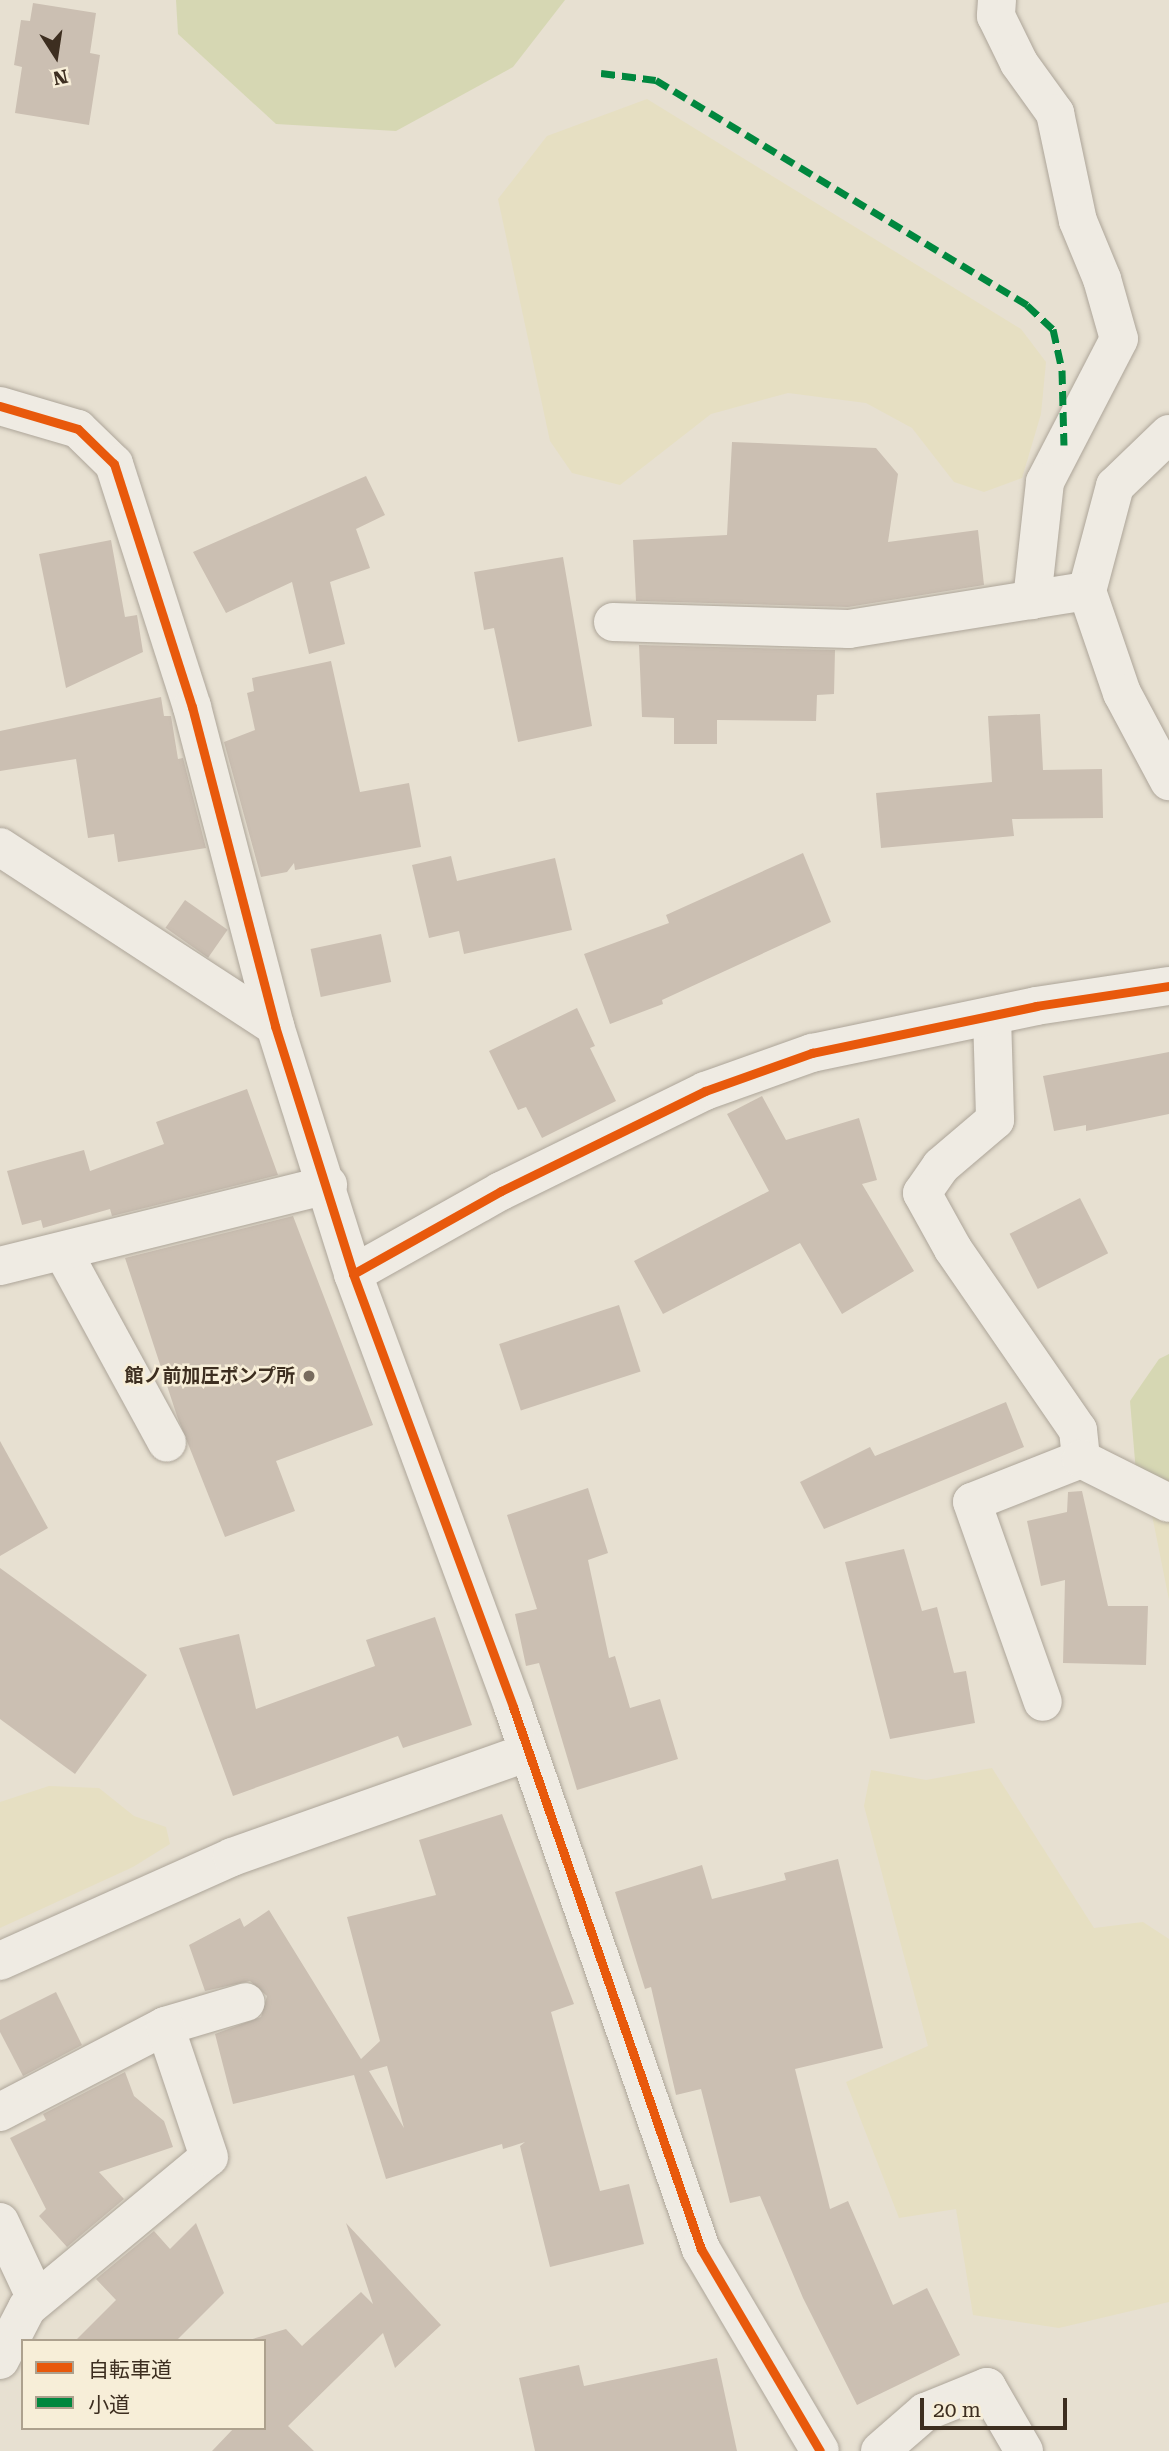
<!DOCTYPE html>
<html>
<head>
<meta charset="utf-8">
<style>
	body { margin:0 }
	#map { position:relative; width:1169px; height:2451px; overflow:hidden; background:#e7e0d1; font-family:"Roboto Serif","Noto Sans JP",serif }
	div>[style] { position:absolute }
	.farmland>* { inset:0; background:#e6dfc2 }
	.green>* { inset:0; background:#d6d7b3 }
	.building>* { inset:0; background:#cbbfb2; transform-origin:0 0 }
	.roads { filter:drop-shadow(0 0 2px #ada599) drop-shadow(0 0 2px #ada599) }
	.minor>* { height:38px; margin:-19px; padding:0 19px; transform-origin:19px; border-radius:19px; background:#efebe3 }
	.quiet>* { height:7px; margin-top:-3.5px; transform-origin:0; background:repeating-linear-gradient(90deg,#00873e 0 14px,transparent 0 21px) }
	.cycleway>* { height:9px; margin:-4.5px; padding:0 4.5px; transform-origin:4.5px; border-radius:4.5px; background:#e8590c }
	.dots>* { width:19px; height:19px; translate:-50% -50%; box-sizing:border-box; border:4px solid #f7eed8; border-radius:50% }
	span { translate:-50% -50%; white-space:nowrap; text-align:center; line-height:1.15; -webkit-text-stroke:5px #f7eed8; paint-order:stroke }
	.poi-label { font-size:19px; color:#3d2e20; font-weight:700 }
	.right { translate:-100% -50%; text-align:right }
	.legend { position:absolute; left:21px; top:2339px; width:245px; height:91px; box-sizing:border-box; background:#f7eed8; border:2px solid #ada18e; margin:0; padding:9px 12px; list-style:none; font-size:21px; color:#3d2e20 }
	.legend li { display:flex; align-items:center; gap:14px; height:35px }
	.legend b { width:35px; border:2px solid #ada18e }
	.north { position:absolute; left:21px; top:21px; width:70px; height:70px; -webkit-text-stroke:5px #f7eed8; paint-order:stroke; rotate:168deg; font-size:19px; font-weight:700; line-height:28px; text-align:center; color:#3d2e20 }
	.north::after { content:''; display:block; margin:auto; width:24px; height:32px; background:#3d2e20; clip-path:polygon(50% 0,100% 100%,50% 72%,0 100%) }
	.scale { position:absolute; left:920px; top:2398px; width:147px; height:32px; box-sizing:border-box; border:4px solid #3d2e20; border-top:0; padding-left:9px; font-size:21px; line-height:24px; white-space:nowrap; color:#3d2e20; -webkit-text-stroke:5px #f7eed8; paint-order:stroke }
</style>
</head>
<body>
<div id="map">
	<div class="farmland">
		<div style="clip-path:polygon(647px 99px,1021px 329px,1046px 362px,1041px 414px,1022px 478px,984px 492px,954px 482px,912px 428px,866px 403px,788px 393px,711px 414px,620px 485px,572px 473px,550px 441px,498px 199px,547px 136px)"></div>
		<div style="clip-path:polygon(1149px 1500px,1169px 1504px,1169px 1600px)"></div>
		<div style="clip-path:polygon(992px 1768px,1094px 1928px,1143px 1922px,1169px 1939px,1169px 2302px,1059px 2328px,973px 2315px,956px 2209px,899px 2218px,846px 2082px,928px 2046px,864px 1806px,871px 1770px,926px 1780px)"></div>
		<div style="clip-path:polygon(49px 1786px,99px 1788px,134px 1816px,166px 1827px,170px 1844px,133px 1867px,0 1928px,0 1802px)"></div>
	</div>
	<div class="green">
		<div style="clip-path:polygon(176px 0,565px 0,513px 67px,396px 131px,276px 124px,178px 34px)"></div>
		<div style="clip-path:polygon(1169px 1354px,1169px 1484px,1136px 1473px,1130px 1401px,1159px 1359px)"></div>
	</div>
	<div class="building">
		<div style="clip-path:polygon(33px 3px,96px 13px,90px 53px,100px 55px,89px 125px,15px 113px,22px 67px,14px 65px,21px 20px,30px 21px)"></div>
		<div style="clip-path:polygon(732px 442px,876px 448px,898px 474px,888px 542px,978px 530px,984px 585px,848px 607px,636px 601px,633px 540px,727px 535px)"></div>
		<div style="clip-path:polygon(366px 476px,385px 515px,356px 529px,370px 568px,330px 582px,345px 644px,309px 654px,292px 582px,226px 613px,193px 552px)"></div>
		<div style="clip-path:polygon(111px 540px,125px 617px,137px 615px,143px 652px,66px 688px,39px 554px)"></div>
		<div style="clip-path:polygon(563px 557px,592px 726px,518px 742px,494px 628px,484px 630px,474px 572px)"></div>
		<div style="clip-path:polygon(639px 645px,835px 650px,834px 694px,817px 695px,816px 721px,717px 720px,717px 744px,674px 744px,674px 718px,642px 717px)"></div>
		<div style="clip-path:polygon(331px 661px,360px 792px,409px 783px,421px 847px,295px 870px,294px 863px,287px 872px,261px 877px,224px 742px,255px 730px,247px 693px,254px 691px,252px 678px)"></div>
		<div style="clip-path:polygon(161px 697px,164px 716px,171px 716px,178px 759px,183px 758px,206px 848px,118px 862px,114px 834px,88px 838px,76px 759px,0 771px,0 731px)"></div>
		<div style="clip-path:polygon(1040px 714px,1043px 770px,1102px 769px,1103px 818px,1012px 819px,1014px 836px,881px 848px,876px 793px,992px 782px,988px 716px)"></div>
		<div style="clip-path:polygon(803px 853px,831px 922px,662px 1000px,663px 1004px,610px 1024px,584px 954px,669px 923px,666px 915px)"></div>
		<div style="clip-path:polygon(451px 856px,457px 881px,555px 858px,572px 930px,464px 954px,459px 931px,429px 938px,412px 865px)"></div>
		<div style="left:185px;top:900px;width:52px;height:34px;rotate:35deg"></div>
		<div style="left:381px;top:934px;width:49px;height:72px;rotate:78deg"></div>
		<div style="clip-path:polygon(577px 1008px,595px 1046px,590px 1048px,616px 1101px,542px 1138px,526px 1107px,518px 1110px,489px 1051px)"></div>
		<div style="clip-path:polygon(1169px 1052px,1169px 1114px,1086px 1131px,1086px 1125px,1054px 1131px,1043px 1076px)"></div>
		<div style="clip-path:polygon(247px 1089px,278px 1175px,112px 1216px,110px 1209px,43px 1228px,41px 1220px,22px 1225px,7px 1171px,84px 1150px,90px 1171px,164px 1144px,156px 1122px)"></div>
		<div style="clip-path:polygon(762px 1096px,786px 1140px,859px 1118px,877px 1180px,862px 1184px,914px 1271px,842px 1314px,800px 1243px,663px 1314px,634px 1261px,769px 1191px,727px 1114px)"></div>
		<div style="left:1080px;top:1198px;width:62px;height:79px;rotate:63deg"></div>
		<div style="clip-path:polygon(293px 1216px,373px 1425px,276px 1461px,295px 1511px,225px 1537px,177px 1416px,125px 1258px)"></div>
		<div style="left:619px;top:1305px;width:70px;height:126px;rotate:72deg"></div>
		<div style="clip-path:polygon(1006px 1402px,1024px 1447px,824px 1529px,800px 1482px,870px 1447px,875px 1456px)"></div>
		<div style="clip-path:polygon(0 1441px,48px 1528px,0 1556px)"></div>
		<div style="clip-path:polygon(588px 1488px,608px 1553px,588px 1560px,609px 1658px,615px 1656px,630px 1708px,660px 1699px,678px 1759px,577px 1790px,539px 1663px,526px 1666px,515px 1614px,537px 1609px,507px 1515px)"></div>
		<div style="clip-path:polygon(1082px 1491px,1108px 1606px,1148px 1606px,1146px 1665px,1063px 1663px,1065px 1580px,1041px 1586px,1027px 1521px,1067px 1512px,1068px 1492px)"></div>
		<div style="clip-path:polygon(904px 1549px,922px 1611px,937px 1607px,954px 1673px,966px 1671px,975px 1723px,890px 1739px,845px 1562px)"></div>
		<div style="clip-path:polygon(0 1568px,147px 1675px,75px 1774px,0 1719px)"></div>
		<div style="clip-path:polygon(435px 1617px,472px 1725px,403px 1748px,398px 1736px,233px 1796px,179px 1648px,239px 1634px,256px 1709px,375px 1666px,366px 1640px)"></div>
		<div style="clip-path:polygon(evenodd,502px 1814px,574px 2004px,551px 2012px,600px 2191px,629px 2184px,644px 2244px,550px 2267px,520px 2146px,525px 2142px,503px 2149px,502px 2144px,386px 2179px,354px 2075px,233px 2104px,215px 2034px,261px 2017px,267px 1996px,250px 1981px,205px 1991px,189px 1945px,240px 1918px,244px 1927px,269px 1910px,361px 2059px,380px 2041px,347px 1917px,436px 1895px,419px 1840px,502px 1814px,387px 2066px,404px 2128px,369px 2071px,387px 2066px)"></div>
		<div style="clip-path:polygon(838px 1859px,883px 2048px,795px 2069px,830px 2209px,848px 2201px,893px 2305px,927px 2288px,960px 2355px,857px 2405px,803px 2298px,760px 2196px,730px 2203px,701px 2089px,676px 2095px,651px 1987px,645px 1989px,615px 1892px,702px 1865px,712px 1899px,786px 1880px,784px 1873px)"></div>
		<div style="clip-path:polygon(56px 1992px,82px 2045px,23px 2076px,0 2032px,0 2020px)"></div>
		<div style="clip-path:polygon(125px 2072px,134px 2096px,164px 2121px,173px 2147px,99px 2172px,124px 2199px,67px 2247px,39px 2216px,46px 2209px,10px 2138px,46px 2120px,43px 2114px)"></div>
		<div style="clip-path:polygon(196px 2223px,224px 2293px,176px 2341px,75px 2341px,116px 2300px,96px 2279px,154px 2231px,170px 2249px)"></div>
		<div style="clip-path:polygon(346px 2223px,441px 2325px,395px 2368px,383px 2333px,288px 2426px,314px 2451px,212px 2451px,234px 2428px,264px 2428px,264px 2341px,246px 2341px,286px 2329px,302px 2346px,361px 2292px,373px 2304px)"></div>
		<div style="clip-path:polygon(717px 2358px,737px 2451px,535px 2451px,519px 2378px,579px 2365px,584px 2386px)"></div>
	</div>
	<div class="roads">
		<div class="minor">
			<div style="left:997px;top:0;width:16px;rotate:94deg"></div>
			<div style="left:996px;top:16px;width:52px;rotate:63.9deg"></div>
			<div style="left:1019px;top:63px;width:62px;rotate:54.2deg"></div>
			<div style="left:1055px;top:113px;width:110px;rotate:78deg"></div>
			<div style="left:1078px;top:221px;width:63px;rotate:67.5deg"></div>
			<div style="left:1102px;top:279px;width:62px;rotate:74.2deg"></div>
			<div style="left:1119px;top:339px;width:161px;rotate:117.4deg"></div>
			<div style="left:1045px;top:482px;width:119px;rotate:96.3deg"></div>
			<div style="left:0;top:406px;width:81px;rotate:16.4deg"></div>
			<div style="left:78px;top:429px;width:50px;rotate:44.2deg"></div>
			<div style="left:114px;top:464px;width:255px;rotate:72.2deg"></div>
			<div style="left:192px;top:707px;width:330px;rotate:75.4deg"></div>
			<div style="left:275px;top:1026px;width:260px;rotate:72.5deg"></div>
			<div style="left:353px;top:1274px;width:462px;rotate:69.7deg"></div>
			<div style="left:513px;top:1707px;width:574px;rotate:70.87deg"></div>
			<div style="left:701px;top:2249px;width:234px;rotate:59.5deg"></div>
			<div style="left:1087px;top:591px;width:109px;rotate:-75.1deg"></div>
			<div style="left:1115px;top:486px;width:75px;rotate:-43.9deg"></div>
			<div style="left:613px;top:622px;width:236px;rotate:1.7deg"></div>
			<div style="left:849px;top:629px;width:241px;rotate:-9.1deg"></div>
			<div style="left:1087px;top:591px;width:108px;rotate:71.1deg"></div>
			<div style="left:1122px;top:693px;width:100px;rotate:61.9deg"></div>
			<div style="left:0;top:847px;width:328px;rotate:33.1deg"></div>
			<div style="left:992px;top:1016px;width:104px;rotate:88.3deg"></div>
			<div style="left:995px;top:1120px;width:71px;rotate:139.6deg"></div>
			<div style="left:941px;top:1166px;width:33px;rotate:125deg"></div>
			<div style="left:922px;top:1193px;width:64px;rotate:61deg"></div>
			<div style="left:953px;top:1249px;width:220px;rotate:55.4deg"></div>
			<div style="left:1078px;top:1430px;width:29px;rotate:84deg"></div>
			<div style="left:1081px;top:1459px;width:117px;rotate:158.5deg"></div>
			<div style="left:972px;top:1502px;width:212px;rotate:70.5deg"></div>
			<div style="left:63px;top:1252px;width:217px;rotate:61.4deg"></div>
			<div style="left:0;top:1266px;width:338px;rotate:-13.9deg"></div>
			<div style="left:353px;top:1274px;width:170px;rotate:-29.3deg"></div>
			<div style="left:501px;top:1191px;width:227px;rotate:-26.1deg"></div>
			<div style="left:705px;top:1091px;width:114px;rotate:-19.6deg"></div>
			<div style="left:812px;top:1053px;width:229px;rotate:-11.8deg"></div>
			<div style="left:1036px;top:1006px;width:134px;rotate:-8.6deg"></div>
			<div style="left:1081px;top:1459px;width:98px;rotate:26.6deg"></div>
			<div style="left:0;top:1961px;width:254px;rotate:-24.1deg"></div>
			<div style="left:232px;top:1857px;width:314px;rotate:-19.5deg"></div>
			<div style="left:0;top:2112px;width:186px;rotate:-27.5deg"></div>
			<div style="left:165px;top:2026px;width:84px;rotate:-16.5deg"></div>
			<div style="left:0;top:2222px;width:85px;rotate:64.9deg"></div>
			<div style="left:0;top:2360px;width:59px;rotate:-62.6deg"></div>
			<div style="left:27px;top:2308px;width:236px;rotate:-39.7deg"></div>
			<div style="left:209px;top:2157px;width:138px;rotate:-108.6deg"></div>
			<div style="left:880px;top:2451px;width:60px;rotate:-40.9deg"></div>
			<div style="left:925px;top:2412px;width:67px;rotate:-22deg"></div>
			<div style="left:987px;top:2387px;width:74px;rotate:60deg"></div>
		</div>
	</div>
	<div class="quiet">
		<div style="left:601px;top:73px;width:55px;rotate:7.3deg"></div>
		<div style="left:656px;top:80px;width:434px;rotate:31.2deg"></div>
		<div style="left:1027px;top:305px;width:35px;rotate:43deg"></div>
		<div style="left:1053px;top:329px;width:42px;rotate:77.6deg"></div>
		<div style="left:1062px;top:370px;width:75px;rotate:88.5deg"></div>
	</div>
	<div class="cycleway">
		<div style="left:0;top:406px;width:81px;rotate:16.4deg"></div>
		<div style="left:78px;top:429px;width:50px;rotate:44.2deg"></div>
		<div style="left:114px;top:464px;width:255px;rotate:72.2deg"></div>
		<div style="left:192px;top:707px;width:330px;rotate:75.4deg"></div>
		<div style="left:275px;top:1026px;width:260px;rotate:72.5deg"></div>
		<div style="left:353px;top:1274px;width:462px;rotate:69.7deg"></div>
		<div style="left:513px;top:1707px;width:574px;rotate:70.87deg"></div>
		<div style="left:701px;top:2249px;width:234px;rotate:59.5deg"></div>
		<div style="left:353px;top:1274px;width:170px;rotate:-29.3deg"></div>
		<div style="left:501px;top:1191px;width:227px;rotate:-26.1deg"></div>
		<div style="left:705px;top:1091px;width:114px;rotate:-19.6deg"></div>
		<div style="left:812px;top:1053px;width:229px;rotate:-11.8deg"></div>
		<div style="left:1036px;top:1006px;width:134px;rotate:-8.6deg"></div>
	</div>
	<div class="dots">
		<div style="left:309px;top:1376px;background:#786c5e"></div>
	</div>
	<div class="poi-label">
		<span class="right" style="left:295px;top:1376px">館ノ前加圧ポンプ所</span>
	</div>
	<ul class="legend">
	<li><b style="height:9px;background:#e8590c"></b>自転車道</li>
	<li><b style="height:9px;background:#00873e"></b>小道</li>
	</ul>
	<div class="north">N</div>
	<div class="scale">20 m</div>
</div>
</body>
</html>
